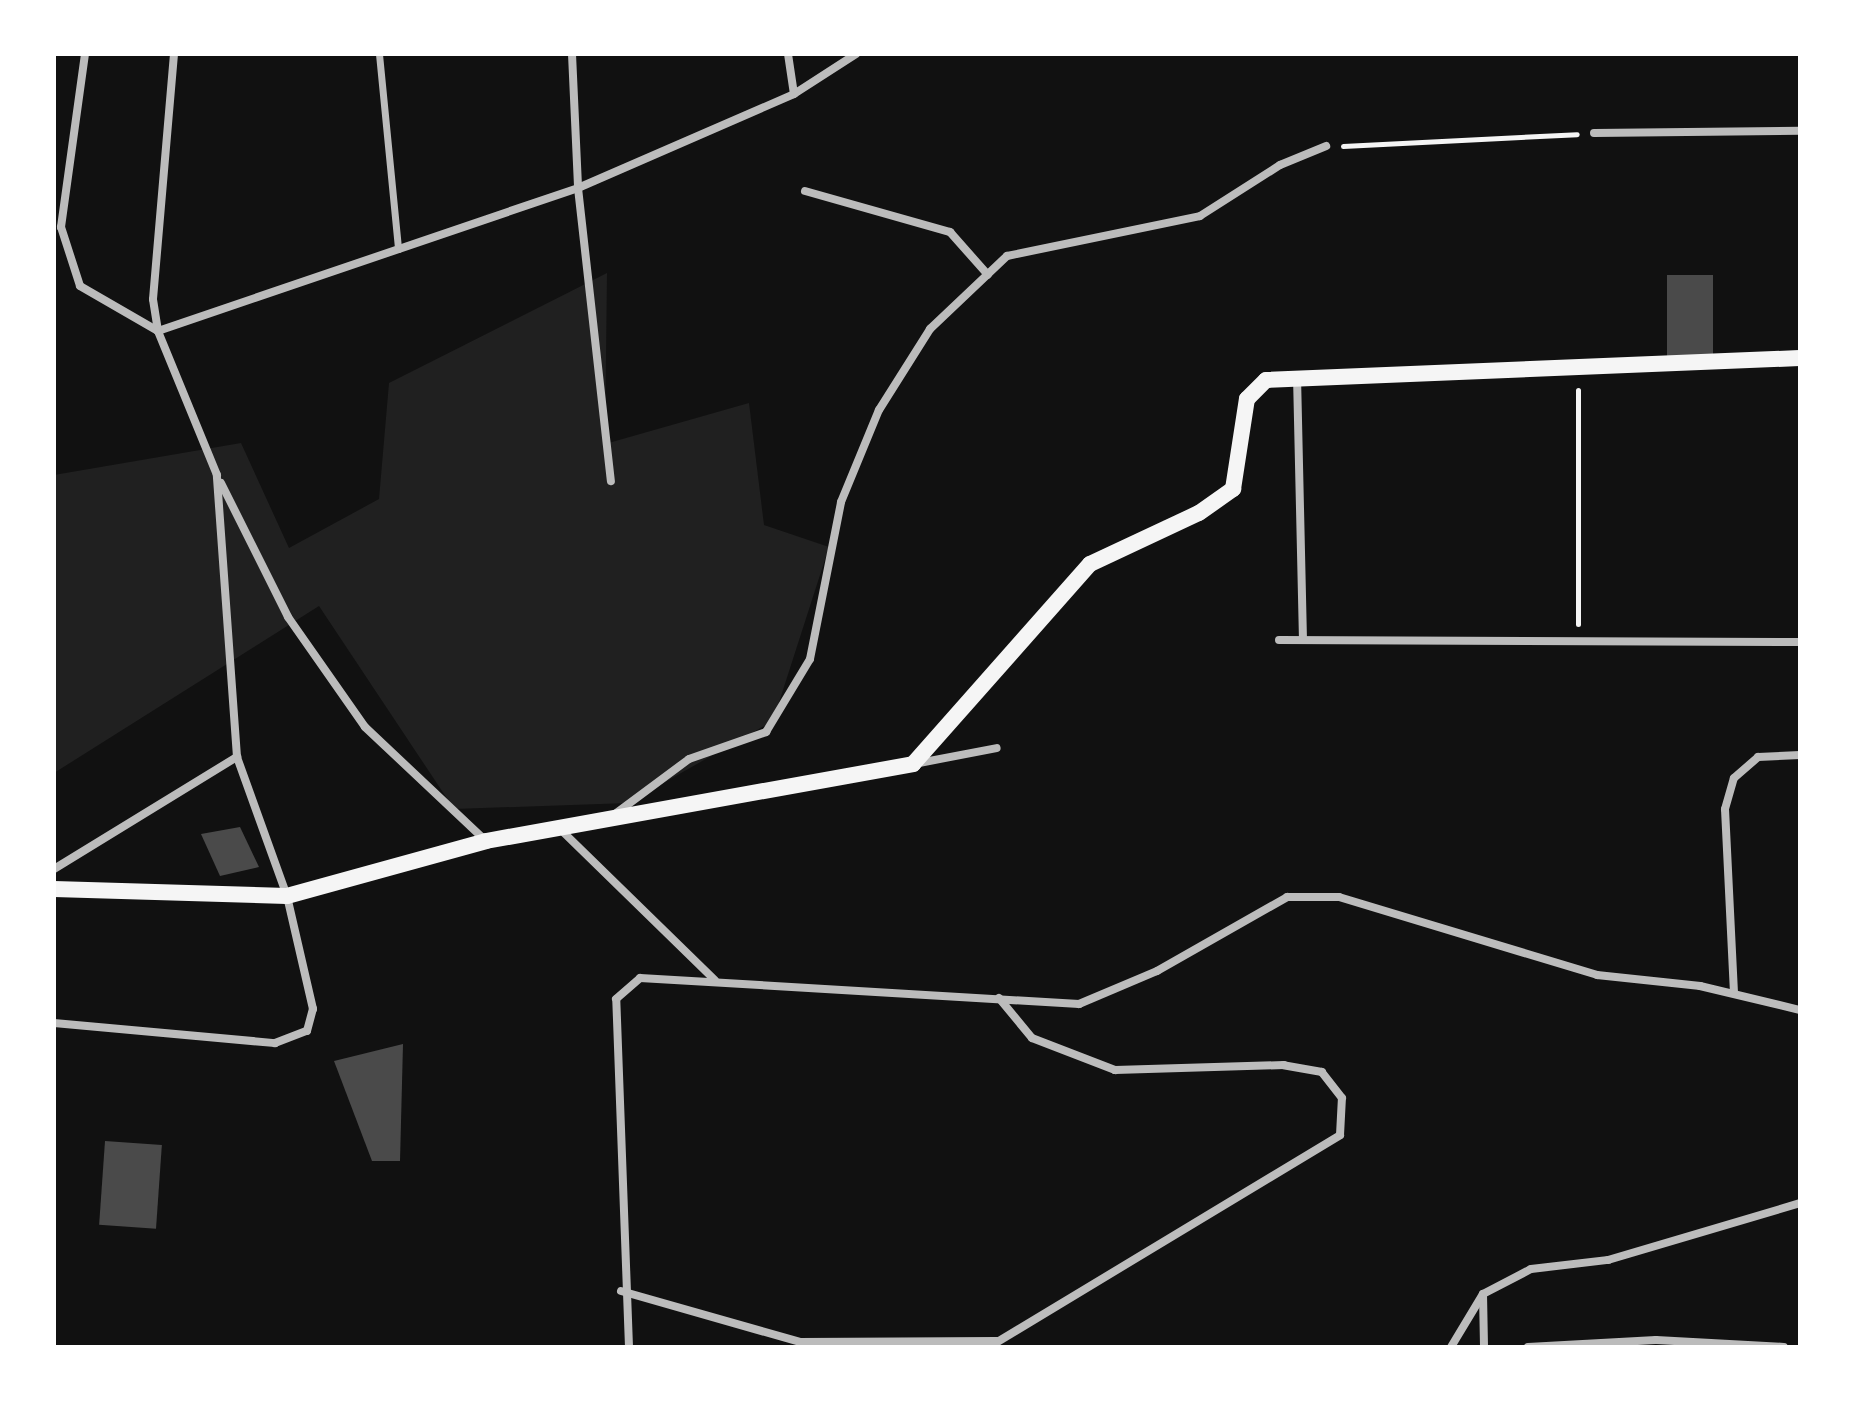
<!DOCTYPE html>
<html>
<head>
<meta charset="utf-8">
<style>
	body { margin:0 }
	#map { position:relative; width:1854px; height:1401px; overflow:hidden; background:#111; font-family:Jost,sans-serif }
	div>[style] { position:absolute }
	.green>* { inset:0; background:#202020 }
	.building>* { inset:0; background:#4a4a4a; transform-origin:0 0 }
	.path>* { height:5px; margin:-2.5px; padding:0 2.5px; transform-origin:2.5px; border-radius:2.5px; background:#f5f5f5 }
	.pedestrian>* { height:7px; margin:-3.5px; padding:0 3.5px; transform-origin:3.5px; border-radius:3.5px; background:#bcbcbc }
	.minor>* { height:8px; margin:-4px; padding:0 4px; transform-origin:4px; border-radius:4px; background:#bcbcbc }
	.secondary>* { height:16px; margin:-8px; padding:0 8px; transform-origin:8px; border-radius:8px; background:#f5f5f5 }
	span { translate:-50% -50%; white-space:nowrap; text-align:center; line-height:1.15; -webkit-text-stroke:7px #fff; paint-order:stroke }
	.frame { position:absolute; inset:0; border:56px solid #fff; pointer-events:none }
</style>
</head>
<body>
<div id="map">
	<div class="green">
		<div style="clip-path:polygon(607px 273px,605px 444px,749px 403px,764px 525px,829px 547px,773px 721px,628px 803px,454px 809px,319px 606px,54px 773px,54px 475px,241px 443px,289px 548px,379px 499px,389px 383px)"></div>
	</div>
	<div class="building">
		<div style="left:1667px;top:275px;width:46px;height:84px"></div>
		<div style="clip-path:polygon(240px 827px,259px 867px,220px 876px,201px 834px)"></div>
		<div style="clip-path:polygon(403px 1044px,400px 1161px,372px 1161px,334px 1061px)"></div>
		<div style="left:105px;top:1141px;width:57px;height:84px;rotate:4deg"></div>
	</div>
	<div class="path">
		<div style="left:1343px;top:146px;width:234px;rotate:-2.9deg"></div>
		<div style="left:1578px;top:624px;width:234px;rotate:-90deg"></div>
	</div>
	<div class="pedestrian">
		<div style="left:379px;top:54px;width:196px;rotate:84.4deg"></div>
	</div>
	<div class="minor">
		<div style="left:85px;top:54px;width:175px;rotate:97.9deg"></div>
		<div style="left:61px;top:227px;width:62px;rotate:72.1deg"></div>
		<div style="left:80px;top:286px;width:90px;rotate:30deg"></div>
		<div style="left:158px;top:331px;width:444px;rotate:-18.8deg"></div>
		<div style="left:578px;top:188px;width:236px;rotate:-23.5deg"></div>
		<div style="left:794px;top:94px;width:74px;rotate:-32.8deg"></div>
		<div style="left:572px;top:54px;width:134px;rotate:87.4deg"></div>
		<div style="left:578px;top:188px;width:295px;rotate:83.6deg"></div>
		<div style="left:788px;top:54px;width:40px;rotate:81.5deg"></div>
		<div style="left:1594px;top:133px;width:206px;rotate:-0.6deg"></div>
		<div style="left:805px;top:191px;width:151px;rotate:15.8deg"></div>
		<div style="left:950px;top:232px;width:57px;rotate:48.5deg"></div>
		<div style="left:1297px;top:376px;width:264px;rotate:88.7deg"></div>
		<div style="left:221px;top:483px;width:150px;rotate:63.4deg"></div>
		<div style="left:288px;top:617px;width:134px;rotate:55deg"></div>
		<div style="left:365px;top:727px;width:166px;rotate:43.3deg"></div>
		<div style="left:1279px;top:640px;width:521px;rotate:0.22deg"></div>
		<div style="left:919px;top:763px;width:79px;rotate:-10.9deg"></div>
		<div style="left:615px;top:814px;width:92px;rotate:-36.6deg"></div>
		<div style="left:689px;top:759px;width:82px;rotate:-19.3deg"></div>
		<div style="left:766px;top:732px;width:85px;rotate:-58.9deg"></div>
		<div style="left:810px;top:659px;width:160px;rotate:-78.8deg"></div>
		<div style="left:841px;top:502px;width:100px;rotate:-67.6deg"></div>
		<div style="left:879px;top:410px;width:96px;rotate:-57.8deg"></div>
		<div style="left:930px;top:329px;width:106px;rotate:-43.5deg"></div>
		<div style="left:1007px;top:256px;width:197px;rotate:-11.7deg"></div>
		<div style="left:1200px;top:216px;width:95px;rotate:-32.5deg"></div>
		<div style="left:1280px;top:165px;width:50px;rotate:-22.4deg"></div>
		<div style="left:559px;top:828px;width:218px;rotate:44.3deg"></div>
		<div style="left:54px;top:869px;width:215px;rotate:-31.5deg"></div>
		<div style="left:1734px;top:993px;width:184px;rotate:-92.8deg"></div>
		<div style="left:1725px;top:809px;width:32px;rotate:-74deg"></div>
		<div style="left:1734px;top:778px;width:32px;rotate:-41deg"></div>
		<div style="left:1758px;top:757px;width:42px;rotate:-2.7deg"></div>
		<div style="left:54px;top:1023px;width:222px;rotate:5.2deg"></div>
		<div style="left:275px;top:1043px;width:34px;rotate:-21deg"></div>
		<div style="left:307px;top:1031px;width:23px;rotate:-75deg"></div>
		<div style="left:313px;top:1009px;width:116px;rotate:-103deg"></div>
		<div style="left:287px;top:896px;width:148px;rotate:-109.8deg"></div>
		<div style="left:237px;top:757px;width:283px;rotate:-94.1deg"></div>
		<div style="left:217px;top:475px;width:156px;rotate:-112.3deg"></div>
		<div style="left:158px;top:331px;width:32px;rotate:-99deg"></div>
		<div style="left:153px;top:299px;width:246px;rotate:-85.1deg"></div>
		<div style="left:621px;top:1291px;width:186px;rotate:15.9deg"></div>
		<div style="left:800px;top:1342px;width:197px;rotate:-0.3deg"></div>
		<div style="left:1483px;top:1294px;width:53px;rotate:88.9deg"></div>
		<div style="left:629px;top:1347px;width:348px;rotate:-92.1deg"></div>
		<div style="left:616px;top:999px;width:32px;rotate:-41deg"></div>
		<div style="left:640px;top:978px;width:440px;rotate:3.4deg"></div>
		<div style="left:1079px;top:1004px;width:85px;rotate:-22.9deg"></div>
		<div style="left:1157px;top:971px;width:150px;rotate:-29.6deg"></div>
		<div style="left:1287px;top:897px;width:52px"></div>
		<div style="left:1339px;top:897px;width:270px;rotate:16.8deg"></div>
		<div style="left:1597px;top:975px;width:104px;rotate:6.1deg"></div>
		<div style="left:1700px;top:986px;width:103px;rotate:13.5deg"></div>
		<div style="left:989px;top:1347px;width:410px;rotate:-31.1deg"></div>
		<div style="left:1340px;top:1135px;width:37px;rotate:-87deg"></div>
		<div style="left:1342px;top:1098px;width:33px;rotate:-128deg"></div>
		<div style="left:1322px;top:1072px;width:39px;rotate:-170deg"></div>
		<div style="left:1284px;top:1065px;width:169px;rotate:178.3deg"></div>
		<div style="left:1115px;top:1070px;width:89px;rotate:-158.9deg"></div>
		<div style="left:1032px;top:1038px;width:52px;rotate:-129.5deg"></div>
		<div style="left:1451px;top:1347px;width:62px;rotate:-58.9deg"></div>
		<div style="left:1483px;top:1294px;width:54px;rotate:-27.5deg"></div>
		<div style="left:1531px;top:1269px;width:78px;rotate:-6.7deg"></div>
		<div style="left:1608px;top:1260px;width:200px;rotate:-16.5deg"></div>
		<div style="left:1528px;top:1347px;width:128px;rotate:-3.1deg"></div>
		<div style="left:1656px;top:1340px;width:128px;rotate:3.1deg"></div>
	</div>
	<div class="secondary">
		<div style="left:54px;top:889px;width:233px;rotate:1.7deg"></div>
		<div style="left:287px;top:896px;width:206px;rotate:-15.4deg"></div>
		<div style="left:486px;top:841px;width:434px;rotate:-10.2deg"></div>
		<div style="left:913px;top:764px;width:267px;rotate:-48.5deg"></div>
		<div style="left:1090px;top:564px;width:120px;rotate:-25.1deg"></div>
		<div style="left:1199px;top:513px;width:42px;rotate:-35.2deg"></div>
		<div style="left:1233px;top:489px;width:91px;rotate:-81.2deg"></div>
		<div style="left:1247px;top:399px;width:27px;rotate:-45deg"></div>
		<div style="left:1266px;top:380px;width:534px;rotate:-2.36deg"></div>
	</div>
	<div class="frame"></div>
</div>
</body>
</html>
